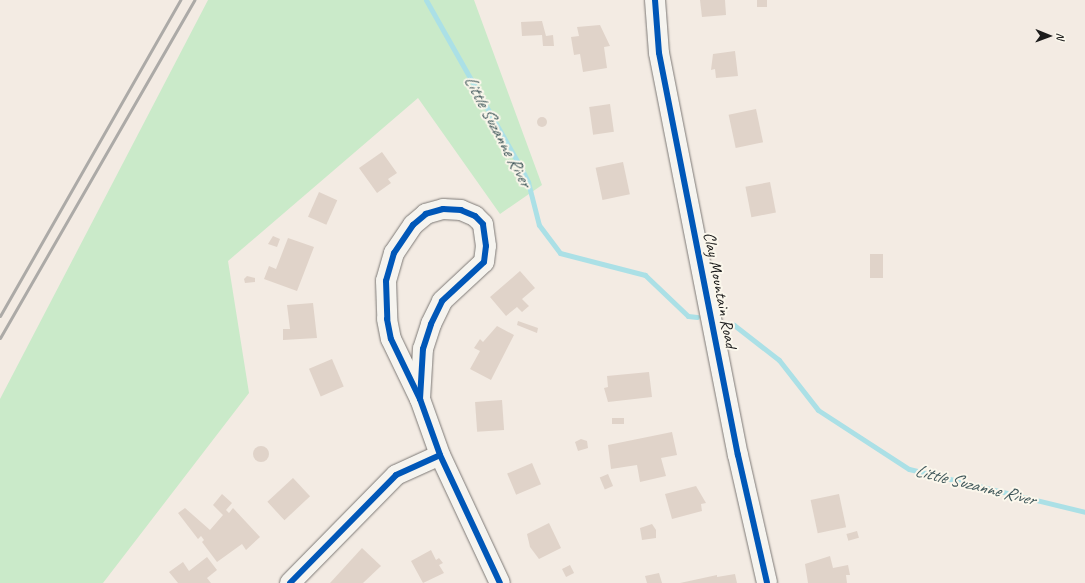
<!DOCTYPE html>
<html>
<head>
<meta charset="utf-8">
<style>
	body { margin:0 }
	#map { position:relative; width:1085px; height:583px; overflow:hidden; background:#f3ebe3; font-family:Caveat,sans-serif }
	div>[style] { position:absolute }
	.green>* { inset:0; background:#caeac9 }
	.stream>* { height:5px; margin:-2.5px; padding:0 2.5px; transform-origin:2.5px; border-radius:2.5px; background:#abe0e6 }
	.building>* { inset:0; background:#e0d3c9; transform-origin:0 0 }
	.round { border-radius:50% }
	.roads { filter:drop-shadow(0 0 1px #7d7976) drop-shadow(0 0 1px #7d7976) }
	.minor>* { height:20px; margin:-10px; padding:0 10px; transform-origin:10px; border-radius:10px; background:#f6f4ef }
	.rail>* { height:3px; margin:-1.5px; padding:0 1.5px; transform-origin:1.5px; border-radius:1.5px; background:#acaaa7 }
	.cycleway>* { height:6px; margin:-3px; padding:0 3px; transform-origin:3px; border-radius:3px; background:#0057b8 }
	span { translate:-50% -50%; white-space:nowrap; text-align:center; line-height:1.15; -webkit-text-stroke:4px #fbf7ec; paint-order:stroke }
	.street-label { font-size:17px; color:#1c1c1c }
	.water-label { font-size:18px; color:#3e5659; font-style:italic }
	.north { position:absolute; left:1029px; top:16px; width:40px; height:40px; -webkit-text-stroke:3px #fbf7ec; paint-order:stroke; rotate:91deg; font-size:11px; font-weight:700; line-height:16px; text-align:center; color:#1c1c1c }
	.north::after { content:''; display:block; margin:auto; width:14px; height:18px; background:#1c1c1c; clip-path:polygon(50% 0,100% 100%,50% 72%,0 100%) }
</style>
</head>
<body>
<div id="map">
	<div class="green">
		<div style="clip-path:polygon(208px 0,474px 0,542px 185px,500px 214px,418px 98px,228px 261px,249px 393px,103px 583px,0 583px,0 399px)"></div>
	</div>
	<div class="stream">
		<div style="left:426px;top:0;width:191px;rotate:60.5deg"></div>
		<div style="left:520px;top:166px;width:18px;rotate:63deg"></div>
		<div style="left:528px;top:182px;width:44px;rotate:75.7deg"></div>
		<div style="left:539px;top:225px;width:35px;rotate:53deg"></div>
		<div style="left:560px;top:253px;width:88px;rotate:14.5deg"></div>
		<div style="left:645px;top:275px;width:59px;rotate:43.6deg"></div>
		<div style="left:688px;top:316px;width:9px;rotate:6deg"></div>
		<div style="left:726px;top:323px;width:8px;rotate:14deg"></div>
		<div style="left:734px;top:325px;width:57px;rotate:37.9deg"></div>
		<div style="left:779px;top:360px;width:63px;rotate:52deg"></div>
		<div style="left:818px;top:410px;width:108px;rotate:33deg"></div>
		<div style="left:909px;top:469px;width:181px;rotate:13.7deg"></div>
	</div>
	<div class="building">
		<div style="clip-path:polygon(700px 0,725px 0,726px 15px,702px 17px)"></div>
		<div style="left:757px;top:0;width:10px;height:7px"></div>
		<div style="clip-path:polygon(542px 21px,546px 36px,553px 35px,554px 46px,543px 46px,542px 35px,522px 36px,521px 22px)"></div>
		<div style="clip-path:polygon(600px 25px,610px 46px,604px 47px,607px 68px,583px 72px,580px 54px,574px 55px,571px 37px,579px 36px,577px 27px)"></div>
		<div style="clip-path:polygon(735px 51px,738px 76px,716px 78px,715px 69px,711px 70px,713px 54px)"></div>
		<div style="left:610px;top:104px;width:28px;height:21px;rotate:82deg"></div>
		<div style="left:756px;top:109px;width:34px;height:28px;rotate:78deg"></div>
		<div class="round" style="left:537px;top:117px;width:10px;height:10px"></div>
		<div style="clip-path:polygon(382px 152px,397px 173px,388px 179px,391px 183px,377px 193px,359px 168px)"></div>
		<div style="left:623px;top:162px;width:33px;height:28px;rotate:78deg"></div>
		<div style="left:770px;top:182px;width:31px;height:25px;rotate:79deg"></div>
		<div style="left:319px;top:192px;width:20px;height:27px;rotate:24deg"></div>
		<div style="clip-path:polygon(273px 236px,280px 239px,277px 247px,268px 244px)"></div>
		<div style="clip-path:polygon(288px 238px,314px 247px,297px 291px,264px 279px,269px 266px,276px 269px)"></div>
		<div style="left:870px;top:254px;width:13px;height:24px"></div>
		<div style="clip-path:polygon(520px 271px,535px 288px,522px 299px,529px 306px,522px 312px,517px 307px,506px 316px,490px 297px)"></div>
		<div style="clip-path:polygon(247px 276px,255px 278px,255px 282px,245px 283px,244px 279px)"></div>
		<div style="clip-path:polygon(313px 303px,317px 338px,283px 340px,283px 329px,290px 329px,287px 305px)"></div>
		<div style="clip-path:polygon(518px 321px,538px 328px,537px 333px,517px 325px)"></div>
		<div style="clip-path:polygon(497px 326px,514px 335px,491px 380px,470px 369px,480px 351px,474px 348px,480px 339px,483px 342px)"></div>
		<div style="left:332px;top:359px;width:30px;height:25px;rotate:67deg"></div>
		<div style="clip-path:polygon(649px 372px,652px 397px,608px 402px,604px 388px,608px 387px,607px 376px)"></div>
		<div style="left:502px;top:400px;width:30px;height:27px;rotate:86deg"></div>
		<div style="left:624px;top:418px;width:6px;height:12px;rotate:90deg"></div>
		<div style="clip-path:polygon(672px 432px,677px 455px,661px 458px,666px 476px,640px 482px,637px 465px,611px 469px,608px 445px)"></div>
		<div style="clip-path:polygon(581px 439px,587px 441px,588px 448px,578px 451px,575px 442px)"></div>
		<div class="round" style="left:253px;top:446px;width:16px;height:16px"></div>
		<div style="left:532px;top:463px;width:23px;height:27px;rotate:67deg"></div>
		<div style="left:608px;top:474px;width:13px;height:9px;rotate:67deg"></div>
		<div style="left:293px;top:478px;width:25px;height:35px;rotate:47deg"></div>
		<div style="clip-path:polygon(696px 486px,706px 503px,701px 504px,702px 511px,672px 519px,665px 494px)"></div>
		<div style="clip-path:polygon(222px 494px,232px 503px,226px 510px,229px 513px,233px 508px,260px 537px,246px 550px,242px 544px,217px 562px,202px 542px,204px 540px,201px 536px,198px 539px,178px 513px,185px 508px,210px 530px,223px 515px,213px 505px)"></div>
		<div style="left:839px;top:494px;width:34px;height:29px;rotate:78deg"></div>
		<div style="clip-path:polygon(549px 523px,561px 548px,539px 559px,530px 547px,527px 534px)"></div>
		<div style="clip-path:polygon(652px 524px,656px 530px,656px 538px,642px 540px,640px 528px)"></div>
		<div style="left:857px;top:531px;width:7px;height:11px;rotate:74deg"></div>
		<div style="clip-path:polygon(362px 548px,381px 566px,363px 583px,330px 583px)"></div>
		<div style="clip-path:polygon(431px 550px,436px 560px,439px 558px,443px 563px,439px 565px,444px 573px,423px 583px,411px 561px)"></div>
		<div style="clip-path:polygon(830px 556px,833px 568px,848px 565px,850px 575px,846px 575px,847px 583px,808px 583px,805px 564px)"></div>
		<div style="clip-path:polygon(207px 557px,217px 570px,207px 578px,211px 583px,178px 583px,169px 572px,183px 562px,189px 571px)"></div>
		<div style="left:570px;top:565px;width:9px;height:9px;rotate:63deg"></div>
		<div style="clip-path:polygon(659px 573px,662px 583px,647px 583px,645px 576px)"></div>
		<div style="clip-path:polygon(735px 574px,737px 583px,680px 583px,717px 575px,717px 577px)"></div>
	</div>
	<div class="roads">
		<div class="minor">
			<div style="left:655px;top:0;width:53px;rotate:85.7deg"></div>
			<div style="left:659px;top:53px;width:410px;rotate:78.9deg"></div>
			<div style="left:738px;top:455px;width:131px;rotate:77.2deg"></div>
			<div style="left:420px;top:399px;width:50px;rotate:-86.6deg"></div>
			<div style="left:423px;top:349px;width:26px;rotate:-72deg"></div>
			<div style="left:431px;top:324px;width:25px;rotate:-64deg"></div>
			<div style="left:442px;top:301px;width:57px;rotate:-42.9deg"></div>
			<div style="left:484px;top:262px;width:16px;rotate:-83deg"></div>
			<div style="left:486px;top:246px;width:22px;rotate:-98deg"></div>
			<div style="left:483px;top:224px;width:11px;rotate:-135deg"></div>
			<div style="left:475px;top:216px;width:15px;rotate:-157deg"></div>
			<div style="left:461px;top:210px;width:18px;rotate:-177deg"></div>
			<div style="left:443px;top:209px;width:18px;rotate:164deg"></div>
			<div style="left:426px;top:214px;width:17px;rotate:140deg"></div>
			<div style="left:413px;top:225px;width:34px;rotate:124deg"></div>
			<div style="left:394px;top:253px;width:29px;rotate:106deg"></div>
			<div style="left:386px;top:281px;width:38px;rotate:88deg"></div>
			<div style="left:387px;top:319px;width:20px;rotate:79deg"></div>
			<div style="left:391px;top:339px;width:67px;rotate:64.2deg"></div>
			<div style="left:420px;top:399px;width:59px;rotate:70.3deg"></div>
			<div style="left:440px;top:455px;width:141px;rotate:64.9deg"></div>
			<div style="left:290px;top:583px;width:151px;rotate:-45.5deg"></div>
			<div style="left:396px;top:475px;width:48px;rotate:-24.4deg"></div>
		</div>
	</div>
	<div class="rail">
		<div style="left:0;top:316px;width:364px;rotate:-60.3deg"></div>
		<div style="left:0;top:338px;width:390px;rotate:-60.1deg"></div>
	</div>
	<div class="cycleway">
		<div style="left:655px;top:0;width:53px;rotate:85.7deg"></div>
		<div style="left:659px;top:53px;width:410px;rotate:78.9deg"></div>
		<div style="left:738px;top:455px;width:131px;rotate:77.2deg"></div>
		<div style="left:420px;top:399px;width:50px;rotate:-86.6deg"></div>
		<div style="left:423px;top:349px;width:26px;rotate:-72deg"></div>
		<div style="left:431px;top:324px;width:25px;rotate:-64deg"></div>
		<div style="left:442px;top:301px;width:57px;rotate:-42.9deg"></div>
		<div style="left:484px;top:262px;width:16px;rotate:-83deg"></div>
		<div style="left:486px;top:246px;width:22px;rotate:-98deg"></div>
		<div style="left:483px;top:224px;width:11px;rotate:-135deg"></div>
		<div style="left:475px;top:216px;width:15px;rotate:-157deg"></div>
		<div style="left:461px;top:210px;width:18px;rotate:-177deg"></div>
		<div style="left:443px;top:209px;width:18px;rotate:164deg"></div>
		<div style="left:426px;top:214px;width:17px;rotate:140deg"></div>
		<div style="left:413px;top:225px;width:34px;rotate:124deg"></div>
		<div style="left:394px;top:253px;width:29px;rotate:106deg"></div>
		<div style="left:386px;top:281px;width:38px;rotate:88deg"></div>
		<div style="left:387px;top:319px;width:20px;rotate:79deg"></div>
		<div style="left:391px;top:339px;width:67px;rotate:64.2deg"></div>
		<div style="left:420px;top:399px;width:59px;rotate:70.3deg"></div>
		<div style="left:440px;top:455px;width:141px;rotate:64.9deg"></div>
		<div style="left:290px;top:583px;width:151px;rotate:-45.5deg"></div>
		<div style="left:396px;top:475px;width:48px;rotate:-24.4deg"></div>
	</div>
	<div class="street-label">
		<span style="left:720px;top:290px;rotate:79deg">Clay Mountain Road</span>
	</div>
	<div class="water-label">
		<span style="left:498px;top:131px;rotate:62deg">Little Suzanne River</span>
		<span style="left:975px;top:485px;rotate:14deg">Little Suzanne River</span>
	</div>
	<div class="north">N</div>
</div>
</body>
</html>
